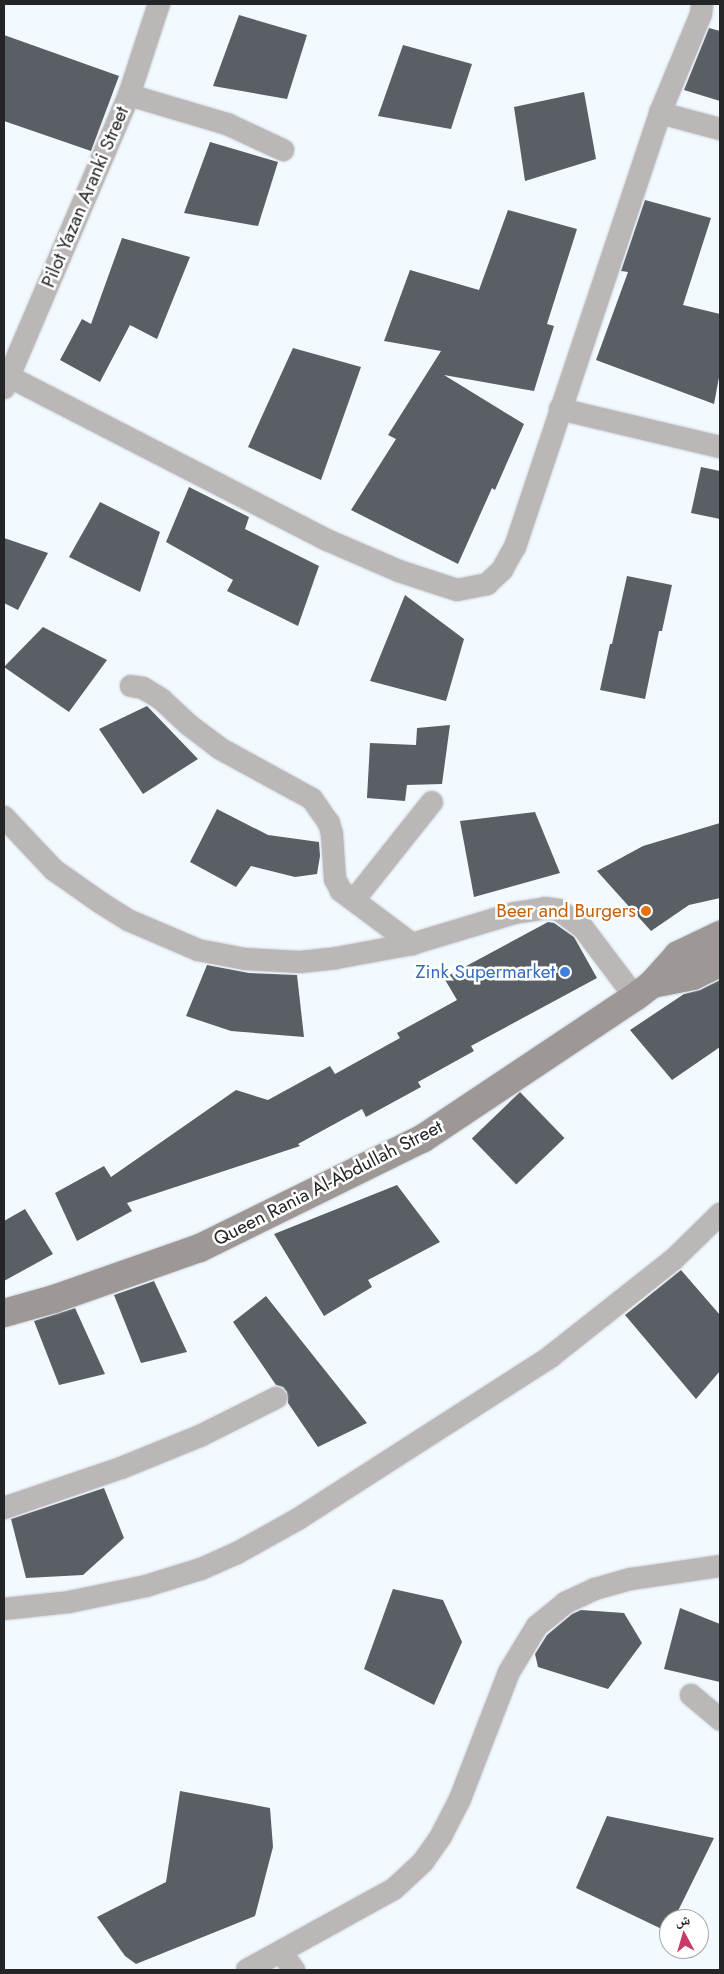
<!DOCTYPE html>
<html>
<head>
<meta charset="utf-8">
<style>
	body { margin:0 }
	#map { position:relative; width:724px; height:1974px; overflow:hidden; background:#f2f9ff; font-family:Jost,"Noto Naskh Arabic",sans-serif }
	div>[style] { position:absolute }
	.building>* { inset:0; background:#595f64; transform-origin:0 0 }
	.roads { filter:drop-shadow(0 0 1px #cdd3d8) drop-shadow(0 0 1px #cdd3d8) }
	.minor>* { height:22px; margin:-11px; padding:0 11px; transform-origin:11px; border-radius:11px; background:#bbb7b6 }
	.secondary>* { height:28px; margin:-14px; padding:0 14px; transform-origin:14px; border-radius:14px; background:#9d9795 }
	.dots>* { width:14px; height:14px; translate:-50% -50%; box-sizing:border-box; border:2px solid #fff; border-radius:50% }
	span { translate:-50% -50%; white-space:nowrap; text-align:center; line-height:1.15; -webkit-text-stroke:5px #fff; paint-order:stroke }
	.street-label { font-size:19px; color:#232527 }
	.food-label { font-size:19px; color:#c56008 }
	.right { translate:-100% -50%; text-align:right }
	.shop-label { font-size:19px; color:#366cbe }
	.frame { position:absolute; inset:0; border:5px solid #232527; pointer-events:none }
	.north { position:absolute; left:659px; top:1909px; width:50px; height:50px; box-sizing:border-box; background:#fff; border:1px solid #a7a8a9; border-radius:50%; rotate:354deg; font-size:14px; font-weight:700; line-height:20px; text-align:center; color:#232527 }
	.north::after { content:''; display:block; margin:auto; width:18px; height:22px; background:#c73a6a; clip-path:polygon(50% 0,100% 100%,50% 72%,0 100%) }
</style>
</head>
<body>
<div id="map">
	<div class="building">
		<div style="clip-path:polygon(239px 15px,307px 35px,287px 99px,213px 86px)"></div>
		<div style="clip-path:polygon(709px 28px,720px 31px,720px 101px,684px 90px)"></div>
		<div style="clip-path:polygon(4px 35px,119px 76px,91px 151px,4px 121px)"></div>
		<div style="clip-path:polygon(403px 45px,472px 64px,451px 129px,378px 116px)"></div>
		<div style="clip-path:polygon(584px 92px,596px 159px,525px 181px,514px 107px)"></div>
		<div style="clip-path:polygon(210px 142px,278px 162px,258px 226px,184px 213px)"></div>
		<div style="clip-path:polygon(645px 200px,711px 218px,683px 305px,720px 314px,720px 372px,714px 404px,596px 360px,628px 272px,621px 271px)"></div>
		<div style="clip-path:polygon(508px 210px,577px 229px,547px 324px,554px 326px,534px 391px,444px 375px,524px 424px,495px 490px,492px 488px,458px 564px,351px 510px,396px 439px,388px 435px,441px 351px,384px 341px,410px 270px,479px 290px)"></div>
		<div style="clip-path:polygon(122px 238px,190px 257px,157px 339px,130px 325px,100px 382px,60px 360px,82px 319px,91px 324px)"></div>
		<div style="clip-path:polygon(293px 348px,361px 367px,321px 480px,248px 447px)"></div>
		<div style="clip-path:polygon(701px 467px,720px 471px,720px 519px,691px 513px)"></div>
		<div style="clip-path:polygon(189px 487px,249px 517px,245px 529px,319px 566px,298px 626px,227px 591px,233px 580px,166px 542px)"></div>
		<div style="clip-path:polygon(100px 502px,160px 532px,140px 592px,69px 557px)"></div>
		<div style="clip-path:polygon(4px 538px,48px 553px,18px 610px,4px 603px)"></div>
		<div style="clip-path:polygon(627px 576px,672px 585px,662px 631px,659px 631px,645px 699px,600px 690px,610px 644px,612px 644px)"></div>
		<div style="clip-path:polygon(405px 595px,464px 639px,446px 701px,370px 681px)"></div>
		<div style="clip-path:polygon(43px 627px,107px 660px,69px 712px,4px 667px)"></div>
		<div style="clip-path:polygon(147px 706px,198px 759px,143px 794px,99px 729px)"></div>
		<div style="clip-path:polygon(450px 725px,442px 784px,407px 785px,405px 801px,367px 798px,370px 743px,416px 745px,417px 728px)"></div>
		<div style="clip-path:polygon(217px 809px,268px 835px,319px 842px,320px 856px,317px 874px,295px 877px,251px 866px,236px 887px,190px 862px)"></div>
		<div style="clip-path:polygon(535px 812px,560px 873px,474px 897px,460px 821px)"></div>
		<div style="clip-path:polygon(720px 823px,720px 898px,689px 905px,651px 931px,597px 871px,643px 846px)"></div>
		<div style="clip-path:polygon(548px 922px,554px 923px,574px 937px,597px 978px,471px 1046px,474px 1051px,418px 1082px,421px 1087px,366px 1117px,362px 1109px,298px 1144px,300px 1146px,127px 1203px,132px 1211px,77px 1241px,55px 1193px,104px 1166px,111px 1177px,236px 1090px,268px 1100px,330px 1066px,335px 1074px,400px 1038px,397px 1033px,457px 1000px,444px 978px)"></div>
		<div style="clip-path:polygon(207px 965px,249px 973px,297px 975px,304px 1037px,231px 1031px,186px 1016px)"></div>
		<div style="clip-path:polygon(720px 980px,720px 1047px,672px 1080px,630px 1030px,684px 994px,700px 990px)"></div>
		<div style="left:520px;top:1092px;width:64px;height:67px;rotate:46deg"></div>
		<div style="clip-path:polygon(397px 1185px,440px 1242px,368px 1280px,372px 1287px,324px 1316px,274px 1234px)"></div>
		<div style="clip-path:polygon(25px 1209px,53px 1254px,4px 1281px,4px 1221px)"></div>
		<div style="clip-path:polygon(681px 1270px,720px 1315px,720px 1371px,696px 1399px,625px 1315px)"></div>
		<div style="clip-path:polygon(154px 1281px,187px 1352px,141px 1363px,114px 1295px)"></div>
		<div style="clip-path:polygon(266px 1296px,300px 1339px,367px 1423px,318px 1447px,288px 1403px,287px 1392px,283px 1387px,276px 1385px,233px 1322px)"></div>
		<div style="clip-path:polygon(75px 1308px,105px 1374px,59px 1385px,34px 1321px)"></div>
		<div style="clip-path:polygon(104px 1488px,124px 1538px,83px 1575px,26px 1578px,11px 1519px)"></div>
		<div style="clip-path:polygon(393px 1589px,443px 1600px,462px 1642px,434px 1705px,364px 1669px)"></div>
		<div style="clip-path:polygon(680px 1608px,720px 1624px,720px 1682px,664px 1669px)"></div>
		<div style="clip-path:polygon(581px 1610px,624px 1613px,642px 1643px,608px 1689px,538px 1667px,535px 1654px,547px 1635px,572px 1614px)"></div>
		<div style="clip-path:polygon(180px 1791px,270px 1808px,273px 1847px,255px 1916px,136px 1964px,125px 1956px,97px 1917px,166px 1882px)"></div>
		<div style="clip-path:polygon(607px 1816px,714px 1838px,674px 1919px,669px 1919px,668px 1932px,576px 1888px)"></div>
	</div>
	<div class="roads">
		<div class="minor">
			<div style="left:129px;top:95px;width:102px;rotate:16.5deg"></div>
			<div style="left:227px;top:124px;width:62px;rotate:24.9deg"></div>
			<div style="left:660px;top:113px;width:62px;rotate:14.9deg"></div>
			<div style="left:4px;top:374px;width:363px;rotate:27.2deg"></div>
			<div style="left:327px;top:540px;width:78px;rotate:23.3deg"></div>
			<div style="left:399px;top:571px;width:61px;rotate:18.1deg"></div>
			<div style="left:457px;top:590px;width:31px;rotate:-11deg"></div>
			<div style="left:487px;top:584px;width:21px;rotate:-43deg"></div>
			<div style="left:502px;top:570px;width:26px;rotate:-61deg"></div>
			<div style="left:515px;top:547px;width:458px;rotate:-71.5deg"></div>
			<div style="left:660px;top:113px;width:107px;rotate:-67.5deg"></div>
			<div style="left:701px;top:14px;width:10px;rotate:-84deg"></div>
			<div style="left:4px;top:388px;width:319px;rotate:-66.9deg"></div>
			<div style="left:129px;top:95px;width:96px;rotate:-71.8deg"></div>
			<div style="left:560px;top:409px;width:164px;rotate:13.4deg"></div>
			<div style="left:131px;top:686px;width:12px;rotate:9deg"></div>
			<div style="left:143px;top:688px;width:21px;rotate:31deg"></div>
			<div style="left:161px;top:699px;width:38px;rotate:43deg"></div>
			<div style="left:189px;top:725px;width:38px;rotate:37deg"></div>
			<div style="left:219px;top:748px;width:106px;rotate:28.7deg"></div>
			<div style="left:312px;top:799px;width:29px;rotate:55deg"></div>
			<div style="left:329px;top:823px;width:11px;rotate:75deg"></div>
			<div style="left:332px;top:834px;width:45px;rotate:86.2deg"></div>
			<div style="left:335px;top:879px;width:13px;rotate:63deg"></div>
			<div style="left:341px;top:891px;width:89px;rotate:36.7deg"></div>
			<div style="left:4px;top:817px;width:73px;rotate:46.7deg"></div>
			<div style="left:54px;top:870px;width:57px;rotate:35.1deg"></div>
			<div style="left:101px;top:903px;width:32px;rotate:32deg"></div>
			<div style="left:128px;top:920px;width:76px;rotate:23.2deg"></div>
			<div style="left:198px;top:950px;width:48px;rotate:10.8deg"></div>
			<div style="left:245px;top:959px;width:55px;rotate:3.1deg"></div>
			<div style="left:300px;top:962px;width:36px;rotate:-6deg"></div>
			<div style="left:336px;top:958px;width:77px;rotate:-10.4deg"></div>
			<div style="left:412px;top:944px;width:108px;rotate:-16.8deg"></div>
			<div style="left:515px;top:913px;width:30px;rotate:-9deg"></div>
			<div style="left:545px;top:908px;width:14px;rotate:8deg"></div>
			<div style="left:559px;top:910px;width:30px;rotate:37deg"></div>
			<div style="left:583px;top:928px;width:86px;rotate:53deg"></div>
			<div style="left:354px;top:900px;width:125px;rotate:-51.5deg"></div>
			<div style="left:4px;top:1508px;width:124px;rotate:-18.9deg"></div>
			<div style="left:121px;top:1468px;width:85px;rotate:-22.1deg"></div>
			<div style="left:200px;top:1436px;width:85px;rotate:-26.6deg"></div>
			<div style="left:4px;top:1609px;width:65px;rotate:-6.1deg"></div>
			<div style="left:69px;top:1602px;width:79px;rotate:-11.7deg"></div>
			<div style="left:146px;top:1586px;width:58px;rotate:-17.2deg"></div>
			<div style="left:201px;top:1569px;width:39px;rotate:-24deg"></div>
			<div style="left:237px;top:1553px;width:70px;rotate:-29.1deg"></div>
			<div style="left:298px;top:1519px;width:300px;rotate:-32.7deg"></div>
			<div style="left:550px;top:1357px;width:157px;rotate:-38.3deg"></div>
			<div style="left:673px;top:1260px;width:66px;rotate:-44.4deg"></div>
			<div style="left:691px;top:1695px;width:38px;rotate:40deg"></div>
			<div style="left:281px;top:1952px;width:22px;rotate:54deg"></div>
			<div style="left:247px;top:1970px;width:168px;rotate:-28.9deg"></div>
			<div style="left:394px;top:1889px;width:40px;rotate:-43deg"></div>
			<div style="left:423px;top:1862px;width:32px;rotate:-55deg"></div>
			<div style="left:441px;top:1836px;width:42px;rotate:-62.8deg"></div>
			<div style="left:460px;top:1799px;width:136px;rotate:-68.9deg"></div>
			<div style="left:509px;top:1672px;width:54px;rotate:-58.7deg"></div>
			<div style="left:537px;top:1626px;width:36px;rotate:-39deg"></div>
			<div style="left:565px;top:1603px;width:33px;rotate:-25deg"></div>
			<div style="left:595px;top:1589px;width:37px;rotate:-16deg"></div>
			<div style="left:631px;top:1579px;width:90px;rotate:-8.3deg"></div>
		</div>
		<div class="secondary">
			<div style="left:652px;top:984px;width:42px;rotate:-11deg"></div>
			<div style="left:693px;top:976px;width:30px;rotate:-26deg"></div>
			<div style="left:4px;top:1313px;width:52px;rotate:-15.6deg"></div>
			<div style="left:54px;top:1299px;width:155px;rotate:-19.3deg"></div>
			<div style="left:200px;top:1248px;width:247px;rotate:-26.2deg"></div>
			<div style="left:422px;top:1139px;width:256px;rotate:-33.7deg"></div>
			<div style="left:635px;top:997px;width:21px;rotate:-37deg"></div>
			<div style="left:652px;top:984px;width:39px;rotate:-48deg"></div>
			<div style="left:678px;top:955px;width:47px;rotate:-25.5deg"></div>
		</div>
	</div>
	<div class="dots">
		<div style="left:646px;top:911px;background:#e8710a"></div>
		<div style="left:565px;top:972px;background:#3f7fe0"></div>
	</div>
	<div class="street-label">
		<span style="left:85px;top:197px;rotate:-67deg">Pilot Yazan Aranki Street</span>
		<span style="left:328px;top:1183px;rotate:-27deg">Queen Rania Al-Abdullah Street</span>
	</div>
	<div class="food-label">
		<span class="right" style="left:636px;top:911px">Beer and Burgers</span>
	</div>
	<div class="shop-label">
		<span class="right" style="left:555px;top:972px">Zink Supermarket</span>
	</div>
	<div class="frame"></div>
	<div class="north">ش</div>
</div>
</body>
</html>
